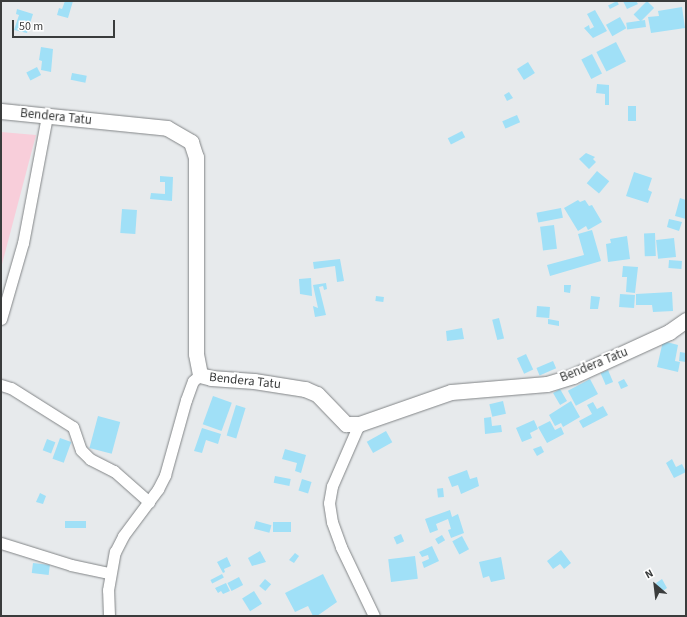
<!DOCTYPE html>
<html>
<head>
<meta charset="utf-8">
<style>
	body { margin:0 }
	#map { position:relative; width:687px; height:617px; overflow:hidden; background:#e7eaec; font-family:"Source Sans 3",sans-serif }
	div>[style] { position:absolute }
	.green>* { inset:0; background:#f8ceda }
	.building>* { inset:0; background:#a0e0f7; transform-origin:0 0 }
	.roads { filter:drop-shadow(0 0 1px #828587) drop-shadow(0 0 1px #828587) }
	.street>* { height:11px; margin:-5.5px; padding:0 5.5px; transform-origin:5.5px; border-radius:5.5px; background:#fff }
	.secondary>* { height:15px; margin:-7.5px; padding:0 7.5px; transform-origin:7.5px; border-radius:7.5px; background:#fff }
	span { translate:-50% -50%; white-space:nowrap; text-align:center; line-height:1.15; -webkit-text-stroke:4px #fff; paint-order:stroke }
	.street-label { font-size:13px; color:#3a3c3c }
	.frame { position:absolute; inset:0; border:2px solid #3a3c3c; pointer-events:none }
	.north { position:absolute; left:635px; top:565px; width:40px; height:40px; -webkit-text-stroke:3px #fff; paint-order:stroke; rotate:332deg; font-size:11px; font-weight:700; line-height:16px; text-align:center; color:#3a3c3c }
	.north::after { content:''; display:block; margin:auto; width:14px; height:18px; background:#3a3c3c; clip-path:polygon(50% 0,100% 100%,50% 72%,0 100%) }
	.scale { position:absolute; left:12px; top:20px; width:103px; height:18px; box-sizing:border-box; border:2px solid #3a3c3c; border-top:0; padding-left:5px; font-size:12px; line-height:14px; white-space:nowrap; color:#3a3c3c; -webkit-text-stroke:3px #fff; paint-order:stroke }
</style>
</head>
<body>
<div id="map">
	<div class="green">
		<div style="clip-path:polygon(1px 132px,36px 135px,1px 268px)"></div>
	</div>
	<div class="building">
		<div style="clip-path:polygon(65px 1px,73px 1px,68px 18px,57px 15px,59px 8px,62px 9px)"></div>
		<div style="left:617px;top:1px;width:4px;height:10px;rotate:63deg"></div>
		<div style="clip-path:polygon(623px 1px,636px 1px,638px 4px,627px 9px)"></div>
		<div style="left:647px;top:1px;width:10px;height:19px;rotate:45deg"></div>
		<div style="clip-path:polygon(682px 7px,685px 28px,651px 33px,648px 17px,659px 16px,658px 11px)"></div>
		<div style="clip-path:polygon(17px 9px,33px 14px,27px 33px,14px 30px,19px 15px,16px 14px)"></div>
		<div style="clip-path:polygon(595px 10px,607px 31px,593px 38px,584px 28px,589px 25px,590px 29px,594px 27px,587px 14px)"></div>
		<div style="left:620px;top:17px;width:13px;height:16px;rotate:61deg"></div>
		<div style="left:645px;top:20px;width:7px;height:19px;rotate:82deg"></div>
		<div style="left:616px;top:42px;width:22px;height:22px;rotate:63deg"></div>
		<div style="clip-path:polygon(41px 47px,53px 49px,51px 72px,41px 70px,42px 61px,39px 60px)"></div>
		<div style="left:592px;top:54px;width:22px;height:12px;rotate:63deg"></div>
		<div style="left:528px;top:62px;width:13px;height:13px;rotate:58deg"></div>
		<div style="left:37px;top:67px;width:9px;height:12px;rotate:63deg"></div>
		<div style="left:72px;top:73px;width:15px;height:7px;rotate:11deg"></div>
		<div style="clip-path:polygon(597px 84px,609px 85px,609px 105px,605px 105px,605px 94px,596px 93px)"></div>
		<div style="clip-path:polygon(509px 92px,513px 98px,507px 101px,504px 95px)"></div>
		<div style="left:628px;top:106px;width:8px;height:15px"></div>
		<div style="left:517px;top:115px;width:8px;height:16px;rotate:67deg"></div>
		<div style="left:462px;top:131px;width:7px;height:16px;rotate:63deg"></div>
		<div style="clip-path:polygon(586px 153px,595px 157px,593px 159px,596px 162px,589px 169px,579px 159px)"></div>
		<div style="left:597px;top:171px;width:16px;height:16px;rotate:40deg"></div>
		<div style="clip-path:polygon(634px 172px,652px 178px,648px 190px,652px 192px,648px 203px,626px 196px)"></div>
		<div style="clip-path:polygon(160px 176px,173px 177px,172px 201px,150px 199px,151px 193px,165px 194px,165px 182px,160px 182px)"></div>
		<div style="clip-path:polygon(680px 198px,686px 200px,686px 219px,675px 216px)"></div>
		<div style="clip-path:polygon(578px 200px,580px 202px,585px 200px,589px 206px,592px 205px,602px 222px,588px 230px,586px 226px,578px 231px,564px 208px)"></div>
		<div style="left:561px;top:208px;width:10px;height:25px;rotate:79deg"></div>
		<div style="left:122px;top:209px;width:15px;height:24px;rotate:4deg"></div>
		<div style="clip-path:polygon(669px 219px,682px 222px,679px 231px,667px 227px)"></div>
		<div style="left:554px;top:225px;width:24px;height:14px;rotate:83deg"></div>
		<div style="clip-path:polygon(592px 230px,601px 261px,550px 276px,547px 265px,584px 255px,578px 234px)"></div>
		<div style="left:655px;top:233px;width:23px;height:11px;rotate:88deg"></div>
		<div style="clip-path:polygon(627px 236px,630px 259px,608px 262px,606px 244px,611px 243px,610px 239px)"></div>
		<div style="left:674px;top:238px;width:19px;height:18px;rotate:84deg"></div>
		<div style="clip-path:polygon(340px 259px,344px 281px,337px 282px,335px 266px,314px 269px,313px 262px)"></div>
		<div style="left:669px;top:260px;width:13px;height:8px;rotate:4deg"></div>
		<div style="clip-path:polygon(623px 266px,638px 267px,635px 293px,626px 292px,627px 277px,622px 277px)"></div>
		<div style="clip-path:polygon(311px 278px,312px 296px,300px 294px,299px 279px)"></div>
		<div style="clip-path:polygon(326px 283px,327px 289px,324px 290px,323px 286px,319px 287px,326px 315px,315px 317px,313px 306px,318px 308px,313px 285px)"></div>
		<div style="clip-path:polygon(564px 285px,571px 285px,570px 293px,564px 292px)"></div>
		<div style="clip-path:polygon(672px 292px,673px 311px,653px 312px,652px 305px,636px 305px,636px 294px)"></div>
		<div style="left:620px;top:294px;width:15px;height:13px;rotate:4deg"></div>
		<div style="left:376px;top:296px;width:8px;height:5px;rotate:7deg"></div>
		<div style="clip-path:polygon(591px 296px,600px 297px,598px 309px,590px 309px)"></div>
		<div style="left:537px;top:306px;width:13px;height:11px;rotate:4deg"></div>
		<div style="left:499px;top:318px;width:21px;height:7px;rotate:76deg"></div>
		<div style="clip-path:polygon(548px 319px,559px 321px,559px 326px,548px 324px)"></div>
		<div style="clip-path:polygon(462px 328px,464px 339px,447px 341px,446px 331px)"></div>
		<div style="clip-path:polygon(663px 341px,678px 345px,675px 361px,680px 362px,678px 372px,657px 367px)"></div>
		<div style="clip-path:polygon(680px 352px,686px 353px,686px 362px,679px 361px)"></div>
		<div style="left:526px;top:354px;width:17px;height:10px;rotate:65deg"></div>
		<div style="left:553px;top:361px;width:8px;height:18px;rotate:67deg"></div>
		<div style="left:608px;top:370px;width:13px;height:8px;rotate:67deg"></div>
		<div style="left:590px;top:379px;width:17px;height:25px;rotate:62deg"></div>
		<div style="clip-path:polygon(624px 379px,628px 386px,621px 389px,618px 382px)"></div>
		<div style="left:560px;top:389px;width:14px;height:8px;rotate:60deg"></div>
		<div style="left:213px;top:396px;width:20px;height:30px;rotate:20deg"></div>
		<div style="left:503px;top:401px;width:13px;height:14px;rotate:77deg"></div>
		<div style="clip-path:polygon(571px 401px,580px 417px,563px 427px,561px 423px,555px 426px,549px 415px)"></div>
		<div style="clip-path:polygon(593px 402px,597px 409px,603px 406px,608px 415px,583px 428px,579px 421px,592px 414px,587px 405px)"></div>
		<div style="left:236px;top:405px;width:10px;height:32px;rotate:17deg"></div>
		<div style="left:98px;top:416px;width:23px;height:33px;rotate:15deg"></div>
		<div style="clip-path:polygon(491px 417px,492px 426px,501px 425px,502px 432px,485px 434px,484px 418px)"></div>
		<div style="clip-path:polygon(534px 420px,538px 429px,530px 433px,532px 438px,522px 442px,516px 428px)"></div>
		<div style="clip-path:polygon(550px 421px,555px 430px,561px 427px,564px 434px,547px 443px,538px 427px)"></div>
		<div style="clip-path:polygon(202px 428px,221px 434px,218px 444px,206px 440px,202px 453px,194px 451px)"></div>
		<div style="left:386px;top:431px;width:13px;height:22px;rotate:61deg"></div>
		<div style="left:60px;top:438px;width:12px;height:22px;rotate:20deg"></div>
		<div style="left:47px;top:439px;width:9px;height:12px;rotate:21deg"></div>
		<div style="clip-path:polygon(541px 446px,544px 452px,537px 456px,533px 449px)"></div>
		<div style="clip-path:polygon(285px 449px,306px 455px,301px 473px,295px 471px,297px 463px,282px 459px)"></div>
		<div style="clip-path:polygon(672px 459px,676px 467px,682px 464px,686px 472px,674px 478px,666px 463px)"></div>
		<div style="clip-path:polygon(467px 470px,470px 479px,477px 477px,479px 486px,461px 494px,458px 485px,452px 487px,448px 477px)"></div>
		<div style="left:275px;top:476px;width:16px;height:7px;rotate:11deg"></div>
		<div style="left:302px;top:479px;width:10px;height:12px;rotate:17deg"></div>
		<div style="left:443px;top:488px;width:9px;height:6px;rotate:84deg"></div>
		<div style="clip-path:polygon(40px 493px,46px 496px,43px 504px,36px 502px)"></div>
		<div style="clip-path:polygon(450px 510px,452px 517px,458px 514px,464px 533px,451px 538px,448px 530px,451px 529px,448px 519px,436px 524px,438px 530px,430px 533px,425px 519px)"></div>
		<div style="left:86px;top:521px;width:7px;height:21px;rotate:90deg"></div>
		<div style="left:256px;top:521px;width:16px;height:8px;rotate:15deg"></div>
		<div style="left:273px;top:522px;width:18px;height:10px"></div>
		<div style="left:401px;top:534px;width:8px;height:8px;rotate:67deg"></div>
		<div style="left:442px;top:535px;width:6px;height:8px;rotate:59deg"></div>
		<div style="left:462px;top:536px;width:15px;height:11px;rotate:62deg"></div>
		<div style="clip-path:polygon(432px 546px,439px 561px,424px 568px,422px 562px,429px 559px,428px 555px,422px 557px,419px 552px)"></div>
		<div style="clip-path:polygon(561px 550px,571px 563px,564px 569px,560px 564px,553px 569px,547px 561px)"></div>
		<div style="clip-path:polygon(260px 551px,266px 562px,252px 566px,248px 558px)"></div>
		<div style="clip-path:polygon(295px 553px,299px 556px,294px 563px,289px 560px)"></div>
		<div style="left:415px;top:556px;width:23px;height:27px;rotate:83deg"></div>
		<div style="clip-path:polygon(227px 557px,231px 566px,224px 569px,225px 572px,223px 573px,217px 562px)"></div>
		<div style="clip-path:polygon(501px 557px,505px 579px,491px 582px,489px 576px,483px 578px,479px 562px)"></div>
		<div style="left:33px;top:563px;width:17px;height:10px;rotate:7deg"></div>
		<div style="left:222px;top:574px;width:4px;height:13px;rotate:63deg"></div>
		<div style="clip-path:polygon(323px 574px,337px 602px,317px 616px,313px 616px,308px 606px,295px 612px,285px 593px)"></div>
		<div style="left:239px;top:577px;width:9px;height:13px;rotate:63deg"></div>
		<div style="left:265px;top:579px;width:8px;height:9px;rotate:40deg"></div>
		<div style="clip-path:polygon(662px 579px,667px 588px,660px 593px,656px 583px)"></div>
		<div style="clip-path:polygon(226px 583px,230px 591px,223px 594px,221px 591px,218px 593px,215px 588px)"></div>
		<div style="left:254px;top:591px;width:15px;height:14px;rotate:58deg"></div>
	</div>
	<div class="roads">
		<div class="street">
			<div style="left:1px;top:319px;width:79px;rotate:-73.9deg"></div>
			<div style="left:23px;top:243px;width:129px;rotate:-79.3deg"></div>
			<div style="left:1px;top:385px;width:10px;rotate:17deg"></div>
			<div style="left:11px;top:388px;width:73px;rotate:32.2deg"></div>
			<div style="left:73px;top:427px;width:24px;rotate:71deg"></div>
			<div style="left:81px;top:450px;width:13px;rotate:45deg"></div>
			<div style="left:90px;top:459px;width:27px;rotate:27deg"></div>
			<div style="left:114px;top:471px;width:47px;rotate:41.5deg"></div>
			<div style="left:359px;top:424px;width:68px;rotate:113.5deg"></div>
			<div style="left:332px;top:486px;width:17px;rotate:100deg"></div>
			<div style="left:329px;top:503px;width:19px;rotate:81deg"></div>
			<div style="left:332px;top:522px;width:27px;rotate:70deg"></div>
			<div style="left:341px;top:547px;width:76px;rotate:64.4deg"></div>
			<div style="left:1px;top:543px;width:73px;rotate:17.4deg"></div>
			<div style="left:71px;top:565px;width:39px;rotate:12deg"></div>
			<div style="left:109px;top:616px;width:26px;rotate:-92deg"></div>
			<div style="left:108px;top:590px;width:39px;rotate:-80deg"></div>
			<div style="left:115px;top:552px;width:18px;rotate:-63deg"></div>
			<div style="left:123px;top:536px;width:59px;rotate:-53.3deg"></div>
			<div style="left:158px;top:489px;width:16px;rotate:-63deg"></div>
			<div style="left:165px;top:475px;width:78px;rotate:-74.4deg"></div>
			<div style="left:186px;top:400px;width:20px;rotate:-70deg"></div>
			<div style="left:193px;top:381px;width:9px;rotate:-41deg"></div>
		</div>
		<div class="secondary">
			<div style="left:1px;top:111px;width:167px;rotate:5.8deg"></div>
			<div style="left:167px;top:128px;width:28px;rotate:30deg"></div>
			<div style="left:191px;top:142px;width:16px;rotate:72deg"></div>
			<div style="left:196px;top:157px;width:197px;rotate:90deg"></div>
			<div style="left:196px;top:354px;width:21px;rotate:79deg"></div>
			<div style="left:200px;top:375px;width:11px;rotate:15deg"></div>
			<div style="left:211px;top:378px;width:43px;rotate:4deg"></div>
			<div style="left:254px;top:381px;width:52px;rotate:8.9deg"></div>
			<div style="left:305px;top:389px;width:13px;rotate:23deg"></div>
			<div style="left:317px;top:394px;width:42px;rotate:46deg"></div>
			<div style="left:346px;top:424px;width:13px"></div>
			<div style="left:359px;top:424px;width:97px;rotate:-19.2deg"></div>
			<div style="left:451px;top:392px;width:96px;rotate:-4.8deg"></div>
			<div style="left:547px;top:384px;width:27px;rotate:-17deg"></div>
			<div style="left:573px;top:376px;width:106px;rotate:-24.6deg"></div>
			<div style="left:669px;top:332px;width:21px;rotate:-35deg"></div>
		</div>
	</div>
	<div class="street-label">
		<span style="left:56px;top:117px;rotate:6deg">Bendera Tatu</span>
		<span style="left:594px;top:365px;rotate:-22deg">Bendera Tatu</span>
		<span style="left:245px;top:381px;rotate:6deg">Bendera Tatu</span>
	</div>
	<div class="frame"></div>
	<div class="north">N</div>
	<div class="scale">50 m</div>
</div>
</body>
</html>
